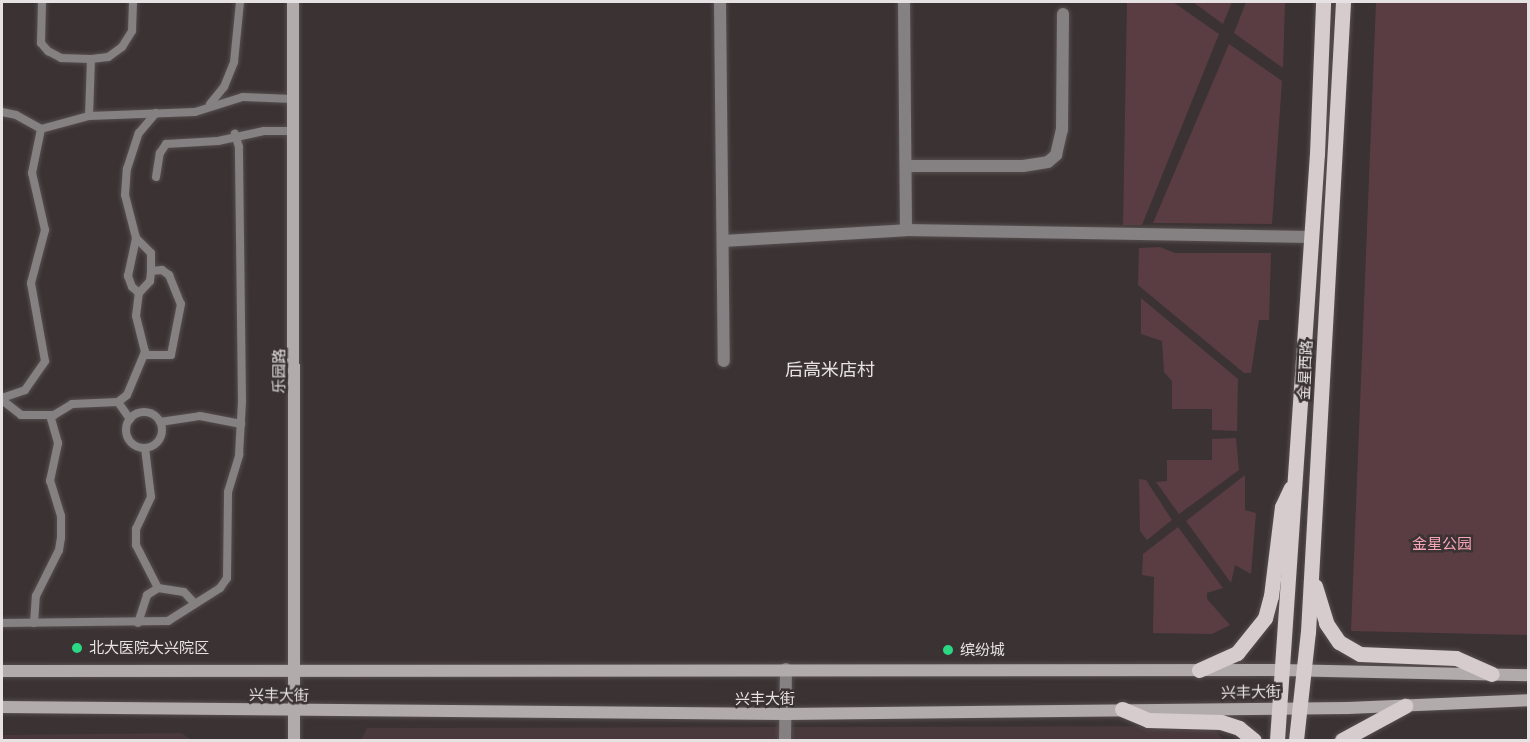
<!DOCTYPE html>
<html>
<head>
<meta charset="utf-8">
<style>
	body { margin:0 }
	#map { position:relative; width:1530px; height:742px; overflow:hidden; background:#3a3233; font-family:Manrope,"Noto Sans SC",sans-serif }
	div>[style] { position:absolute }
	.built>* { inset:0; background:#49393c }
	.green>* { inset:0; background:#5a3d43 }
	.roads { filter:drop-shadow(0 0 2px #564e4f) drop-shadow(0 0 2px #564e4f) }
	.lane>* { height:8px; margin:-4px; padding:0 4px; transform-origin:4px; border-radius:4px; background:#858081 }
	.lane>.ring { margin:-4px; padding:0; box-sizing:content-box; background:none; border:8px solid #858081; border-radius:50% }
	.street>* { height:12px; margin:-6px; padding:0 6px; transform-origin:6px; border-radius:6px; background:#858081 }
	.secondary>* { height:12px; margin:-6px; padding:0 6px; transform-origin:6px; border-radius:6px; background:#b2abac }
	.primary>* { height:15px; margin:-7.5px; padding:0 7.5px; transform-origin:7.5px; border-radius:7.5px; background:#d6cccd }
	.dots>* { width:16px; height:16px; translate:-50% -50%; box-sizing:border-box; border:3px solid #3a3233; border-radius:50% }
	span { translate:-50% -50%; white-space:nowrap; text-align:center; line-height:1.15; -webkit-text-stroke:5px #3a3233; paint-order:stroke }
	.street-label { font-size:15px; color:#e6e1e2 }
	.park-label { font-size:15px; color:#f9a6b8 }
	.poi-label { font-size:15px; color:#e6e1e2 }
	.left { translate:0 -50%; text-align:left }
	.quarter-label { font-size:18px; color:#e6e1e2 }
	.frame { position:absolute; inset:0; border:3px solid #e6e1e2; pointer-events:none }
</style>
</head>
<body>
<div id="map">
	<div class="built">
		<div style="clip-path:polygon(1212px 726px,1223px 740px,361px 740px,367px 728px)"></div>
		<div style="clip-path:polygon(182px 733px,191px 740px,2px 740px,2px 735px)"></div>
	</div>
	<div class="green">
		<div style="clip-path:polygon(1127px 2px,1173px 2px,1219px 34px,1142px 225px,1123px 225px)"></div>
		<div style="clip-path:polygon(1193px 2px,1232px 2px,1223px 24px)"></div>
		<div style="clip-path:polygon(1246px 2px,1285px 2px,1283px 68px,1234px 33px)"></div>
		<div style="clip-path:polygon(1376px 2px,1528px 2px,1528px 635px,1351px 631px)"></div>
		<div style="clip-path:polygon(1229px 44px,1282px 81px,1272px 224px,1153px 223px)"></div>
		<div style="clip-path:polygon(1160px 247px,1175px 253px,1271px 253px,1269px 320px,1259px 320px,1251px 373px,1244px 373px,1138px 285px,1139px 248px)"></div>
		<div style="clip-path:polygon(1141px 298px,1238px 379px,1237px 431px,1212px 430px,1212px 409px,1172px 409px,1172px 381px,1164px 372px,1162px 341px,1141px 334px)"></div>
		<div style="clip-path:polygon(1236px 438px,1239px 470px,1179px 514px,1156px 482px,1167px 481px,1167px 460px,1212px 460px,1212px 439px)"></div>
		<div style="clip-path:polygon(1245px 475px,1245px 510px,1256px 513px,1251px 574px,1235px 565px,1231px 583px,1186px 521px)"></div>
		<div style="clip-path:polygon(1139px 479px,1146px 480px,1172px 520px,1147px 540px,1140px 531px)"></div>
		<div style="clip-path:polygon(1178px 527px,1223px 588px,1207px 593px,1207px 599px,1230px 625px,1212px 634px,1153px 633px,1154px 577px,1142px 575px,1143px 554px)"></div>
	</div>
	<div class="roads">
		<div class="lane">
			<div style="left:42px;top:2px;width:41px;rotate:91.4deg"></div>
			<div style="left:41px;top:43px;width:11px;rotate:49deg"></div>
			<div style="left:48px;top:51px;width:15px;rotate:28deg"></div>
			<div style="left:61px;top:58px;width:30px;rotate:2deg"></div>
			<div style="left:133px;top:2px;width:29px;rotate:92deg"></div>
			<div style="left:132px;top:31px;width:19px;rotate:122deg"></div>
			<div style="left:122px;top:47px;width:17px;rotate:144deg"></div>
			<div style="left:108px;top:57px;width:17px;rotate:173deg"></div>
			<div style="left:91px;top:59px;width:57px;rotate:92deg"></div>
			<div style="left:89px;top:116px;width:106px;rotate:-2.2deg"></div>
			<div style="left:195px;top:112px;width:50px;rotate:-17.4deg"></div>
			<div style="left:243px;top:97px;width:50px;rotate:2.3deg"></div>
			<div style="left:210px;top:104px;width:22px;rotate:-51deg"></div>
			<div style="left:224px;top:87px;width:27px;rotate:-68deg"></div>
			<div style="left:234px;top:62px;width:60px;rotate:-84.3deg"></div>
			<div style="left:2px;top:112px;width:14px;rotate:12deg"></div>
			<div style="left:16px;top:115px;width:29px;rotate:29deg"></div>
			<div style="left:41px;top:129px;width:50px;rotate:-15.2deg"></div>
			<div style="left:156px;top:177px;width:24px;rotate:-81deg"></div>
			<div style="left:160px;top:153px;width:11px;rotate:-56deg"></div>
			<div style="left:166px;top:144px;width:52px;rotate:-3.3deg"></div>
			<div style="left:218px;top:141px;width:47px;rotate:-12.3deg"></div>
			<div style="left:264px;top:131px;width:30px"></div>
			<div style="left:136px;top:238px;width:21px;rotate:45deg"></div>
			<div style="left:151px;top:253px;width:18px;rotate:90deg"></div>
			<div style="left:151px;top:271px;width:11px;rotate:-5deg"></div>
			<div style="left:162px;top:270px;width:9px;rotate:36deg"></div>
			<div style="left:169px;top:275px;width:31px;rotate:68deg"></div>
			<div style="left:181px;top:304px;width:52px;rotate:101.1deg"></div>
			<div style="left:171px;top:355px;width:27px;rotate:180deg"></div>
			<div style="left:139px;top:293px;width:16px;rotate:-47deg"></div>
			<div style="left:150px;top:281px;width:10px;rotate:-84deg"></div>
			<div style="left:2px;top:398px;width:24px;rotate:-19deg"></div>
			<div style="left:25px;top:390px;width:35px;rotate:-55deg"></div>
			<div style="left:45px;top:361px;width:79px;rotate:-100.2deg"></div>
			<div style="left:31px;top:283px;width:55px;rotate:-75.2deg"></div>
			<div style="left:45px;top:230px;width:58px;rotate:-102.8deg"></div>
			<div style="left:32px;top:173px;width:45px;rotate:-78.4deg"></div>
			<div style="left:2px;top:400px;width:24px;rotate:38deg"></div>
			<div style="left:21px;top:415px;width:33px"></div>
			<div style="left:54px;top:415px;width:21px;rotate:-31deg"></div>
			<div style="left:72px;top:404px;width:46px;rotate:-2.5deg"></div>
			<div style="left:118px;top:402px;width:21px;rotate:55deg"></div>
			<div style="left:118px;top:402px;width:11px;rotate:-38deg"></div>
			<div style="left:127px;top:395px;width:47px;rotate:-67.3deg"></div>
			<div style="left:145px;top:352px;width:37px;rotate:-104deg"></div>
			<div style="left:136px;top:316px;width:23px;rotate:-83deg"></div>
			<div style="left:139px;top:293px;width:9px;rotate:-139deg"></div>
			<div style="left:132px;top:287px;width:12px;rotate:-110deg"></div>
			<div style="left:128px;top:276px;width:39px;rotate:-78deg"></div>
			<div style="left:136px;top:238px;width:44px;rotate:-104.3deg"></div>
			<div style="left:125px;top:195px;width:26px;rotate:-86deg"></div>
			<div style="left:127px;top:169px;width:38px;rotate:-72deg"></div>
			<div style="left:139px;top:133px;width:26px;rotate:-50deg"></div>
			<div class="ring" style="left:126px;top:412px;width:28px;height:28px"></div>
			<div style="left:160px;top:422px;width:40px;rotate:-8.5deg"></div>
			<div style="left:200px;top:416px;width:42px;rotate:11deg"></div>
			<div style="left:145px;top:448px;width:49px;rotate:83deg"></div>
			<div style="left:151px;top:497px;width:35px;rotate:115deg"></div>
			<div style="left:136px;top:529px;width:16px;rotate:90deg"></div>
			<div style="left:136px;top:545px;width:48px;rotate:62.9deg"></div>
			<div style="left:158px;top:588px;width:26px;rotate:9deg"></div>
			<div style="left:184px;top:592px;width:16px;rotate:47deg"></div>
			<div style="left:2px;top:623px;width:166px;rotate:-0.7deg"></div>
			<div style="left:168px;top:621px;width:62px;rotate:-32.4deg"></div>
			<div style="left:220px;top:588px;width:12px;rotate:-55deg"></div>
			<div style="left:227px;top:578px;width:86px;rotate:-89.3deg"></div>
			<div style="left:228px;top:492px;width:39px;rotate:-73deg"></div>
			<div style="left:239px;top:455px;width:54px;rotate:-86.8deg"></div>
			<div style="left:242px;top:401px;width:254px;rotate:-90.7deg"></div>
			<div style="left:239px;top:147px;width:14px;rotate:-107deg"></div>
			<div style="left:34px;top:623px;width:27px;rotate:-86deg"></div>
			<div style="left:36px;top:596px;width:51px;rotate:-63.4deg"></div>
			<div style="left:59px;top:550px;width:12px;rotate:-81deg"></div>
			<div style="left:61px;top:538px;width:22px;rotate:-90deg"></div>
			<div style="left:61px;top:516px;width:37px;rotate:-107deg"></div>
			<div style="left:50px;top:481px;width:39px;rotate:-78deg"></div>
			<div style="left:58px;top:443px;width:29px;rotate:-106deg"></div>
			<div style="left:138px;top:623px;width:29px;rotate:-72deg"></div>
			<div style="left:147px;top:595px;width:13px;rotate:-32deg"></div>
		</div>
		<div class="street">
			<div style="left:720px;top:2px;width:359px;rotate:89.4deg"></div>
			<div style="left:904px;top:2px;width:228px;rotate:89.5deg"></div>
			<div style="left:906px;top:230px;width:405px;rotate:1deg"></div>
			<div style="left:909px;top:166px;width:114px"></div>
			<div style="left:1023px;top:166px;width:25px;rotate:-9deg"></div>
			<div style="left:1048px;top:162px;width:11px;rotate:-41deg"></div>
			<div style="left:1056px;top:155px;width:26px;rotate:-77deg"></div>
			<div style="left:1062px;top:130px;width:116px;rotate:-89.5deg"></div>
			<div style="left:723px;top:241px;width:183px;rotate:-3.4deg"></div>
			<div style="left:785px;top:740px;width:71px;rotate:-89.2deg"></div>
		</div>
		<div class="secondary">
			<div style="left:293px;top:2px;width:738px;rotate:89.92deg"></div>
			<div style="left:2px;top:671px;width:1279px;rotate:-0.04deg"></div>
			<div style="left:1281px;top:670px;width:247px;rotate:1.2deg"></div>
			<div style="left:2px;top:707px;width:783px;rotate:0.51deg"></div>
			<div style="left:785px;top:714px;width:563px;rotate:-0.61deg"></div>
			<div style="left:1348px;top:708px;width:180px;rotate:-2.5deg"></div>
		</div>
		<div class="primary">
			<div style="left:1315px;top:586px;width:39px;rotate:73deg"></div>
			<div style="left:1326px;top:623px;width:23px;rotate:56deg"></div>
			<div style="left:1339px;top:642px;width:24px;rotate:30deg"></div>
			<div style="left:1360px;top:654px;width:96px;rotate:2.4deg"></div>
			<div style="left:1456px;top:658px;width:39px;rotate:24deg"></div>
			<div style="left:1199px;top:670px;width:42px;rotate:-24.1deg"></div>
			<div style="left:1237px;top:653px;width:45px;rotate:-51.3deg"></div>
			<div style="left:1265px;top:618px;width:23px;rotate:-75deg"></div>
			<div style="left:1271px;top:596px;width:90px;rotate:-83deg"></div>
			<div style="left:1282px;top:507px;width:21px;rotate:-65deg"></div>
			<div style="left:1122px;top:709px;width:28px;rotate:23deg"></div>
			<div style="left:1148px;top:720px;width:73px;rotate:1.6deg"></div>
			<div style="left:1221px;top:722px;width:19px;rotate:18deg"></div>
			<div style="left:1239px;top:728px;width:19px;rotate:39deg"></div>
			<div style="left:1277px;top:740px;width:587px;rotate:-86.1deg"></div>
			<div style="left:1317px;top:154px;width:152px;rotate:-87.7deg"></div>
			<div style="left:1296px;top:740px;width:109px;rotate:-83.7deg"></div>
			<div style="left:1308px;top:632px;width:631px;rotate:-86.82deg"></div>
			<div style="left:1342px;top:740px;width:72px;rotate:-28.4deg"></div>
		</div>
	</div>
	<div class="dots">
		<div style="left:77px;top:648px;background:#2bd884"></div>
		<div style="left:948px;top:650px;background:#2bd884"></div>
	</div>
	<div class="street-label">
		<span style="left:1305px;top:370px;rotate:-87deg">金星西路</span>
		<span style="left:279px;top:371px;rotate:-90deg">乐园路</span>
		<span style="left:1251px;top:692px;rotate:-1deg">兴丰大街</span>
		<span style="left:279px;top:695px;rotate:1deg">兴丰大街</span>
		<span style="left:765px;top:699px">兴丰大街</span>
	</div>
	<div class="park-label">
		<span style="left:1442px;top:544px">金星公园</span>
	</div>
	<div class="poi-label">
		<span class="left" style="left:89px;top:648px">北大医院大兴院区</span>
		<span class="left" style="left:960px;top:650px">缤纷城</span>
	</div>
	<div class="quarter-label">
		<span style="left:830px;top:369px">后高米店村</span>
	</div>
	<div class="frame"></div>
</div>
</body>
</html>
